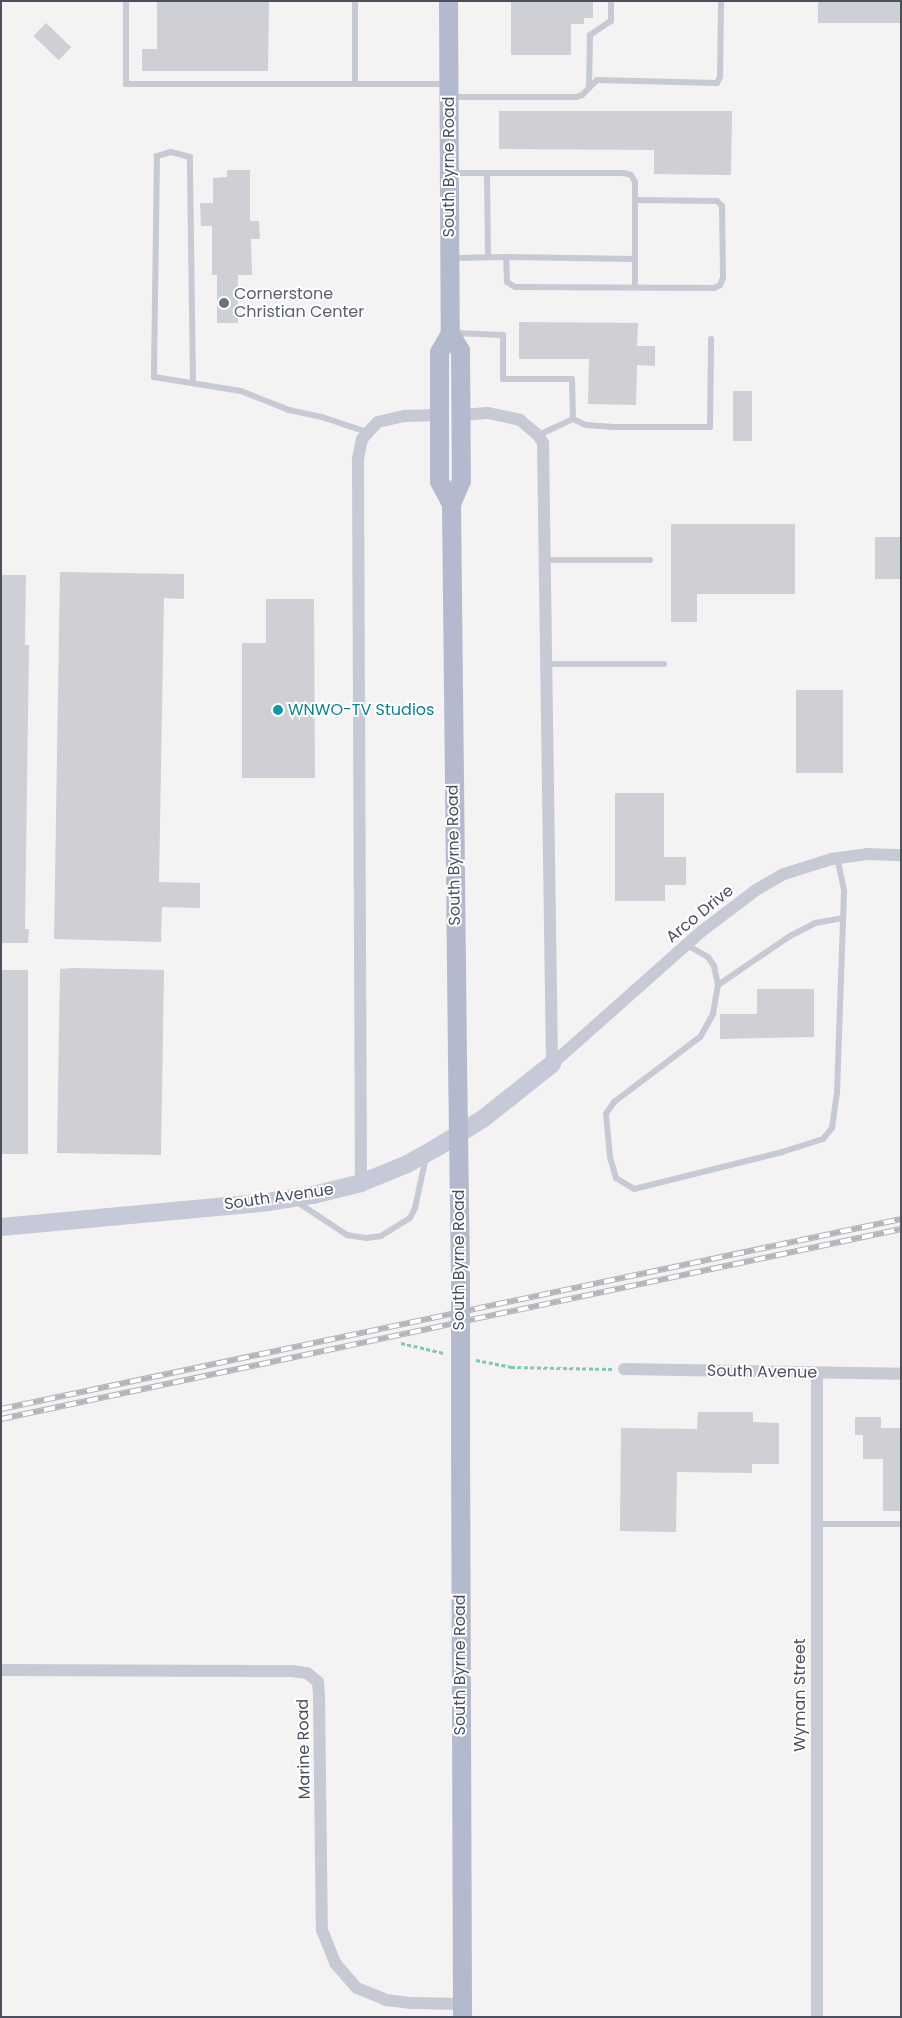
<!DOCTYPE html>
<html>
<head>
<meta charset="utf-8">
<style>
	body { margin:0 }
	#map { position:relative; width:902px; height:2018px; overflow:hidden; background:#f4f2f2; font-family:Poppins,sans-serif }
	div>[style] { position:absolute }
	.building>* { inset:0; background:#cfd0d5; transform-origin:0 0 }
	.path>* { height:2.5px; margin-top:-1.25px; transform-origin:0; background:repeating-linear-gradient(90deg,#7fc8b8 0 4px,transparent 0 6.5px) }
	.lane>* { height:6px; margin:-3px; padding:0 3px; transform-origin:3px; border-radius:3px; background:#c7cad5 }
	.street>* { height:12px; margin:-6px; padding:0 6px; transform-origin:6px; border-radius:6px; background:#c7cad5 }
	.secondary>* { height:18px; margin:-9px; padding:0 9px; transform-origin:9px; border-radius:9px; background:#c6cad8 }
	.primary>* { height:19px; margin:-9.5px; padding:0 9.5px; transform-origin:9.5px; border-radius:9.5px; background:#b4bace }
	.rail>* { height:5.5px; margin-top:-2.75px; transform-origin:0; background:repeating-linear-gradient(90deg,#fff 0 11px,#b4b5bb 0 22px); box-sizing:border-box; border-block:1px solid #b4b5bb }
	.primary-bridge>* { height:19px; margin:-9.5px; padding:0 9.5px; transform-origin:9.5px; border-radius:9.5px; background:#b4bace }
	.dots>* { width:14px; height:14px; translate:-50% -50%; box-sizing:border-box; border:2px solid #fff; border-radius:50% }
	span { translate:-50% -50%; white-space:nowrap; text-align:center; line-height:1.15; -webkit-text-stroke:4px #fff; paint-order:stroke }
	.street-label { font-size:16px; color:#4b505e }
	.worship-label { font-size:16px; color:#5b616d }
	.left { translate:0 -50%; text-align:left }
	.culture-label { font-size:16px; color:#0d838f }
	.frame { position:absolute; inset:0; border:2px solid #4b505e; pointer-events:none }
</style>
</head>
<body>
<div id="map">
	<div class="building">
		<div style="clip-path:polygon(157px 1px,269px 1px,268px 71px,142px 71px,142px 49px,157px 49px)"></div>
		<div style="clip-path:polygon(511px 1px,593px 1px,593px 18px,584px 18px,584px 24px,571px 24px,571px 55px,511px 55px)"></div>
		<div style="left:818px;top:1px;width:83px;height:22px"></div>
		<div style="left:46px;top:23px;width:35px;height:18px;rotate:44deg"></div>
		<div style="clip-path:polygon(499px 111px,732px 111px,731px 175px,654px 174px,654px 150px,499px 149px)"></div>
		<div style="clip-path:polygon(227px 170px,250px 170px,250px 221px,259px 221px,260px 239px,251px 239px,252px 275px,238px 275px,238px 323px,217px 323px,217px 275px,212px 275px,212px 226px,201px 226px,200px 203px,213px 203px,213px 178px,227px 177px)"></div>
		<div style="clip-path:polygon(519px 322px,638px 323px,637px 346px,655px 346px,655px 366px,637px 365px,636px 405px,588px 404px,589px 359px,519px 359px)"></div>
		<div style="left:733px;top:391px;width:19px;height:50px"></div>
		<div style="clip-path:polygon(671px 524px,795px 524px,795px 594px,697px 594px,697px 622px,671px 622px)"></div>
		<div style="left:875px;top:537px;width:26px;height:42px"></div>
		<div style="clip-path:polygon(60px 572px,184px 574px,184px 599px,164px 598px,159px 882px,200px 883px,200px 908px,162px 907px,161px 942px,54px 939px)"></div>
		<div style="clip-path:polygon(1px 575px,26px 575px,25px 645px,29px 645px,25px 929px,29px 929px,28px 943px,1px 943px)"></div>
		<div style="clip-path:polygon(266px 599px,314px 599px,315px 778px,242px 778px,242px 643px,266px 643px)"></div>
		<div style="left:796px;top:690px;width:47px;height:83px"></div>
		<div style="clip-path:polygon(615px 793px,664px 793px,664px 857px,686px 857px,686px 885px,665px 885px,665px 901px,615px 901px)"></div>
		<div style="clip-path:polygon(73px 968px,164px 970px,161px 1155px,57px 1153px,60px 969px)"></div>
		<div style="left:1px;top:970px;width:27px;height:184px"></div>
		<div style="clip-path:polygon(757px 989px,814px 989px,814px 1037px,720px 1039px,720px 1014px,757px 1014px)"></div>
		<div style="clip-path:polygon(698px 1412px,753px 1412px,753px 1422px,779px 1423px,779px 1464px,752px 1464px,752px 1473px,677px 1472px,676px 1532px,620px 1531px,621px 1428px,697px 1429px)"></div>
		<div style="clip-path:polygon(855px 1417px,881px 1417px,881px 1428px,901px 1428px,901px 1511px,883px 1511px,883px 1459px,863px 1459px,863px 1435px,855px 1435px)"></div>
	</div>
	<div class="path">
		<div style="left:401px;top:1343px;width:44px;rotate:13.1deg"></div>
		<div style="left:476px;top:1360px;width:36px;rotate:11deg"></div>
		<div style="left:511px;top:1367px;width:101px;rotate:1.1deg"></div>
	</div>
	<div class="lane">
		<div style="left:126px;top:1px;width:83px;rotate:90deg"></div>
		<div style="left:126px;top:84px;width:322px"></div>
		<div style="left:355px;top:1px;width:83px;rotate:90deg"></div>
		<div style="left:589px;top:88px;width:53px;rotate:-88.9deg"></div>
		<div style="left:590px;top:35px;width:25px;rotate:-34deg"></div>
		<div style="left:611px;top:21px;width:20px;rotate:-90deg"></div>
		<div style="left:450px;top:97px;width:126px"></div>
		<div style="left:576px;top:97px;width:6px;rotate:-18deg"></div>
		<div style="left:582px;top:95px;width:21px;rotate:-45deg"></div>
		<div style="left:597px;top:80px;width:120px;rotate:1.4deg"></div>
		<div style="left:717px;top:83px;width:7px;rotate:-63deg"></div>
		<div style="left:720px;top:77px;width:76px;rotate:-89.2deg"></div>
		<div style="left:450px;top:173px;width:174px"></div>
		<div style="left:624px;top:173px;width:7px;rotate:16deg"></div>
		<div style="left:631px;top:175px;width:8px;rotate:60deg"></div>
		<div style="left:635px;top:182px;width:18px;rotate:90deg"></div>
		<div style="left:635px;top:200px;width:82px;rotate:0.7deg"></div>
		<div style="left:717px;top:201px;width:7px;rotate:45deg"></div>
		<div style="left:722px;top:206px;width:72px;rotate:89.2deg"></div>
		<div style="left:723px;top:278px;width:8px;rotate:113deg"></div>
		<div style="left:720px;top:285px;width:7px;rotate:153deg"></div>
		<div style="left:714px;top:288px;width:199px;rotate:-179.7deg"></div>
		<div style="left:515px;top:287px;width:9px;rotate:-148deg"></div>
		<div style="left:507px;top:282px;width:25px;rotate:-92deg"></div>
		<div style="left:506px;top:257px;width:55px;rotate:179deg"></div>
		<div style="left:487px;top:173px;width:84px;rotate:89.3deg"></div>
		<div style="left:506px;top:257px;width:129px;rotate:0.9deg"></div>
		<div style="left:635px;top:259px;width:59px;rotate:-90deg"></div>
		<div style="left:635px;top:287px;width:28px;rotate:-90deg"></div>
		<div style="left:454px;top:333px;width:49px;rotate:2.3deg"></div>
		<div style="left:503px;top:335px;width:44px;rotate:90deg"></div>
		<div style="left:503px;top:379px;width:69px"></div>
		<div style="left:572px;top:379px;width:40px;rotate:88.6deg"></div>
		<div style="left:573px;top:419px;width:38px;rotate:155deg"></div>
		<div style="left:193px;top:383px;width:226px;rotate:-90.8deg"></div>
		<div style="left:190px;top:157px;width:20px;rotate:-165deg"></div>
		<div style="left:171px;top:152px;width:15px;rotate:164deg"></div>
		<div style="left:157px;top:156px;width:221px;rotate:90.8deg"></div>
		<div style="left:154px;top:377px;width:88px;rotate:9.1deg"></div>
		<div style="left:241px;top:391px;width:52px;rotate:21.6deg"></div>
		<div style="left:289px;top:410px;width:34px;rotate:12deg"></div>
		<div style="left:322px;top:417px;width:47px;rotate:18.4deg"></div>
		<div style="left:573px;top:419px;width:14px;rotate:25deg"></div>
		<div style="left:586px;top:425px;width:28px;rotate:4deg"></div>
		<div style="left:614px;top:427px;width:96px"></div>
		<div style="left:710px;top:427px;width:88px;rotate:-89.3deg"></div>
		<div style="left:545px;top:560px;width:105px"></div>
		<div style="left:546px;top:664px;width:118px"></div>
		<div style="left:687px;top:945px;width:24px;rotate:30deg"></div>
		<div style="left:708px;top:957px;width:11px;rotate:56deg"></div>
		<div style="left:714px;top:966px;width:19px;rotate:78deg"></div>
		<div style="left:718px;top:985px;width:87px;rotate:-34.2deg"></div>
		<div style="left:790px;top:936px;width:28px;rotate:-27deg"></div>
		<div style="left:815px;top:923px;width:28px;rotate:-10deg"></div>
		<div style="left:718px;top:985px;width:29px;rotate:100deg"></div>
		<div style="left:713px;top:1014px;width:26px;rotate:119deg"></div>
		<div style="left:700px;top:1037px;width:108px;rotate:142.9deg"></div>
		<div style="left:614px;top:1102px;width:14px;rotate:124deg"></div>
		<div style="left:606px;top:1114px;width:43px;rotate:84.7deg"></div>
		<div style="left:610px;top:1157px;width:22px;rotate:74deg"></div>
		<div style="left:616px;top:1178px;width:21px;rotate:31deg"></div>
		<div style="left:634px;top:1189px;width:153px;rotate:-14deg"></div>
		<div style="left:782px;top:1152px;width:43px;rotate:-17.6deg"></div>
		<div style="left:823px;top:1139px;width:14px;rotate:-51deg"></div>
		<div style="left:832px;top:1128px;width:35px;rotate:-82deg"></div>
		<div style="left:837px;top:1093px;width:203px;rotate:-88deg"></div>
		<div style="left:844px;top:890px;width:33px;rotate:-102deg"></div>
		<div style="left:297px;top:1202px;width:60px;rotate:33.4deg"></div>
		<div style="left:347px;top:1235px;width:20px;rotate:9deg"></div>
		<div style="left:367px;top:1238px;width:14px;rotate:-8deg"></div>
		<div style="left:381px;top:1236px;width:34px;rotate:-32deg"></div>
		<div style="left:410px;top:1218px;width:11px;rotate:-63deg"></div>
		<div style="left:415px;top:1208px;width:52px;rotate:-77.8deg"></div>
		<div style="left:816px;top:1524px;width:85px"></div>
	</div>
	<div class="street">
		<div style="left:460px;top:415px;width:28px;rotate:-4deg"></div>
		<div style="left:488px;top:413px;width:33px;rotate:12deg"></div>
		<div style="left:520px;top:420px;width:23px;rotate:40deg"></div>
		<div style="left:538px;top:435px;width:9px;rotate:58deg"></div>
		<div style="left:543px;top:443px;width:621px;rotate:89.17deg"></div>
		<div style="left:552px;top:1064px;width:200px;rotate:-41.6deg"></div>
		<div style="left:702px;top:931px;width:68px;rotate:-37.2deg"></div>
		<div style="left:756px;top:890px;width:32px;rotate:-30deg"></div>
		<div style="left:784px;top:874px;width:50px;rotate:-17.4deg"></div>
		<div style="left:832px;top:859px;width:35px;rotate:-8deg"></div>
		<div style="left:867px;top:854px;width:34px;rotate:2deg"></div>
		<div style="left:361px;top:1183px;width:724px;rotate:-90.24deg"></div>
		<div style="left:358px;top:459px;width:20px;rotate:-79deg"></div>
		<div style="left:362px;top:439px;width:23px;rotate:-47deg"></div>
		<div style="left:378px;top:422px;width:28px;rotate:-13deg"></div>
		<div style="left:405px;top:416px;width:35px;rotate:-2deg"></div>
		<div style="left:624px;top:1369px;width:277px;rotate:1deg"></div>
		<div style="left:1px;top:1670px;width:291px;rotate:0.2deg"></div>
		<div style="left:292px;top:1671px;width:15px;rotate:8deg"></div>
		<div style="left:307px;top:1673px;width:14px;rotate:39deg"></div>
		<div style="left:318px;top:1682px;width:13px;rotate:86deg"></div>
		<div style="left:319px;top:1695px;width:235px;rotate:89.3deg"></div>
		<div style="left:322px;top:1930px;width:35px;rotate:68deg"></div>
		<div style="left:335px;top:1963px;width:33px;rotate:49deg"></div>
		<div style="left:357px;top:1988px;width:31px;rotate:22deg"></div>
		<div style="left:386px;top:2000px;width:26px;rotate:7deg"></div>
		<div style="left:412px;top:2003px;width:50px;rotate:1.1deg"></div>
		<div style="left:817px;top:2017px;width:644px;rotate:-90deg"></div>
	</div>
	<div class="secondary">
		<div style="left:1px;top:1227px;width:268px;rotate:-5.3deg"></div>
		<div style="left:268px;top:1202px;width:46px;rotate:-8.8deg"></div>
		<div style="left:313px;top:1195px;width:49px;rotate:-14deg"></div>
		<div style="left:361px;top:1183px;width:50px;rotate:-22.4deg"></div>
		<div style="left:407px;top:1164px;width:33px;rotate:-29deg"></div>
		<div style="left:436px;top:1148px;width:57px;rotate:-32deg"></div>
		<div style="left:484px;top:1118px;width:87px;rotate:-38.5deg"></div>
	</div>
	<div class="primary">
		<div style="left:448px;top:1px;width:332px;rotate:89.7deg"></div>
		<div style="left:450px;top:333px;width:20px;rotate:60deg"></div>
		<div style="left:460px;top:350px;width:130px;rotate:89.6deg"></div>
		<div style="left:461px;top:480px;width:26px;rotate:113deg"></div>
		<div style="left:451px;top:504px;width:557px;rotate:89.38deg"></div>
		<div style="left:450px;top:333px;width:22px;rotate:120deg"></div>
		<div style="left:439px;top:352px;width:129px;rotate:90deg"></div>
		<div style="left:439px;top:481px;width:26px;rotate:62deg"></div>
		<div style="left:460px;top:1433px;width:584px;rotate:89.8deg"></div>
	</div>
	<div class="rail">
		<div style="left:1px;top:1409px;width:920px;rotate:-11.92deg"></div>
		<div style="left:1px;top:1419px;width:920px;rotate:-11.92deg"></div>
	</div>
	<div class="primary-bridge">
		<div style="left:457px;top:1061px;width:217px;rotate:89.2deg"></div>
		<div style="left:460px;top:1278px;width:155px;rotate:90deg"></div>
	</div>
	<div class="dots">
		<div style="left:224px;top:303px;background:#6b7280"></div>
		<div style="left:278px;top:710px;background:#0f9aa8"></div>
	</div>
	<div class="street-label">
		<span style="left:449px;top:167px;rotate:-90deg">South Byrne Road</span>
		<span style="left:454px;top:855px;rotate:-91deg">South Byrne Road</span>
		<span style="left:700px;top:914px;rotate:-39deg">Arco Drive</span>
		<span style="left:279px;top:1197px;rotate:-8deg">South Avenue</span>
		<span style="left:459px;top:1260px;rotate:-90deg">South Byrne Road</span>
		<span style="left:762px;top:1372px;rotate:1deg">South Avenue</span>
		<span style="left:460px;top:1665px;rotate:-90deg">South Byrne Road</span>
		<span style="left:800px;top:1695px;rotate:-90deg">Wyman Street</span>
		<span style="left:304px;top:1749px;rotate:-91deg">Marine Road</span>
	</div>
	<div class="worship-label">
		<span class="left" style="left:234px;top:303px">Cornerstone<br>Christian Center</span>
	</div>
	<div class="culture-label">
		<span class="left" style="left:288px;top:710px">WNWO-TV Studios</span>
	</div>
	<div class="frame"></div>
</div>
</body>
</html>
